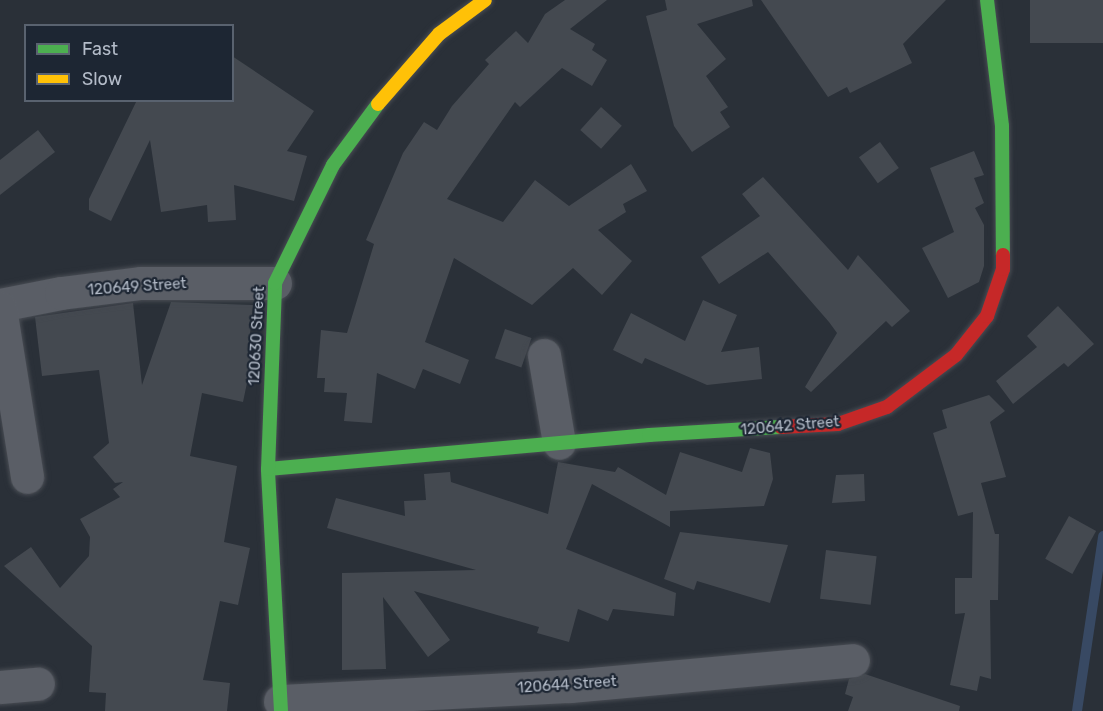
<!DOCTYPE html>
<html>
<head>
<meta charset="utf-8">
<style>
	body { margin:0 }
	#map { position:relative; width:1103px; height:711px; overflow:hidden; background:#2a3038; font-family:Rubik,sans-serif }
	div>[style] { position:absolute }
	.stream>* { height:10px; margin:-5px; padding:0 5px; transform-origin:5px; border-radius:5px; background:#384963 }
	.building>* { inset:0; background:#444950; transform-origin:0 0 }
	.roads { filter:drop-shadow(0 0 2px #484c53) drop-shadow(0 0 2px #484c53) }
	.street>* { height:33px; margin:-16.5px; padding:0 16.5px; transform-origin:16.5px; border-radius:16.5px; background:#5a5e66 }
	.fast>* { height:14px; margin:-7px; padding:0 7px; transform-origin:7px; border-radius:7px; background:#4caf50 }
	.slow>* { height:14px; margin:-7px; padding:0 7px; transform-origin:7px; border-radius:7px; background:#ffc107 }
	.jam>* { height:14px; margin:-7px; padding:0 7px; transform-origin:7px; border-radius:7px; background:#c62828 }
	span { translate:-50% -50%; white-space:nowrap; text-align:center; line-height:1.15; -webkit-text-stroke:4.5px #1d2633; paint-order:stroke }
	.street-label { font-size:15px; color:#b4bcc9 }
	.legend { position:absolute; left:24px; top:24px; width:210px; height:78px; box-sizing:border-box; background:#1d2633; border:2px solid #59626f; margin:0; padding:8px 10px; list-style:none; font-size:18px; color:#b4bcc9 }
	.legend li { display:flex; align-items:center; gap:12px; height:30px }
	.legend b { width:30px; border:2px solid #59626f }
</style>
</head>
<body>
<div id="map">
	<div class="stream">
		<div style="left:1077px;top:711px;width:177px;rotate:-81.5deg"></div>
	</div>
	<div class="building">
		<div style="clip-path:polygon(565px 0,607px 0,570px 29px,595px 44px,592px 50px,607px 60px,592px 86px,562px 68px,520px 107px,515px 102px,447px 199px,503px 222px,535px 180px,569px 206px,631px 164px,647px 191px,623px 204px,626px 212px,598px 230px,632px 261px,602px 295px,573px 268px,532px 305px,454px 258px,425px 342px,469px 360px,460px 384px,423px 369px,415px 389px,377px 373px,372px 423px,344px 421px,347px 393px,324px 392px,325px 378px,317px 378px,321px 330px,347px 333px,374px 244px,366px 240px,403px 153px,424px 122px,437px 130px,452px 106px,489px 64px,485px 60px,516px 31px,528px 43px,545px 14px)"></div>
		<div style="clip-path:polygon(665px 0,752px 0,753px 6px,697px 24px,726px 59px,706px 76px,728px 107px,720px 112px,730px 127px,692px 152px,674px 126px,646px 16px,667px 10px)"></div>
		<div style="clip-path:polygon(761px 0,946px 0,903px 44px,912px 63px,850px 93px,847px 87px,828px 97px)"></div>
		<div style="left:1030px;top:0;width:73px;height:43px"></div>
		<div style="clip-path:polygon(232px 56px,314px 111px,287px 151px,307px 156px,294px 201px,234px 185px,236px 220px,208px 222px,207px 205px,161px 212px,150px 140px,111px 221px,89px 210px,89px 199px,137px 100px,232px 100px)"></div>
		<div style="left:601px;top:107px;width:28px;height:31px;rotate:42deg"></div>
		<div style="clip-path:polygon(38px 130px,55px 152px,0 195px,0 160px)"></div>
		<div style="left:880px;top:142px;width:32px;height:26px;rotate:54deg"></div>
		<div style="clip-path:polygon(974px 151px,984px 175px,974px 178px,984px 203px,975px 208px,984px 225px,984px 266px,979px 282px,948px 298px,922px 248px,954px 232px,930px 168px)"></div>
		<div style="clip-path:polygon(763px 177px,848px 270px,858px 255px,910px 311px,892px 327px,886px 321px,811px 392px,805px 387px,837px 333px,829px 322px,768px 252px,719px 284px,701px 257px,760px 216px,742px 194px)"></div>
		<div style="clip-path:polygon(703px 300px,737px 315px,721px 352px,759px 347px,762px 379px,707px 385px,645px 358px,642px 364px,613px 350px,631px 313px,685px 341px)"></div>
		<div style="clip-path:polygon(171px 302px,253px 305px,248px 353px,253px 354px,243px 402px,202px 393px,190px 456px,237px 466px,224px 542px,250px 548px,238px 605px,220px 601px,203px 680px,230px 683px,227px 711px,105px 711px,106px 693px,89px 692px,92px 646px,4px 566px,31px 547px,60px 588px,89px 556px,90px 537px,80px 519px,120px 497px,113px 489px,123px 482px,115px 483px,93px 457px,109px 443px,99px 370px,42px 376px,35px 317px,133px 303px,142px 385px)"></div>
		<div style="clip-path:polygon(1058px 306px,1094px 344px,1068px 367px,1064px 363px,1013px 404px,996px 381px,1037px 347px,1027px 336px)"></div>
		<div style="left:505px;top:329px;width:28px;height:31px;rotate:19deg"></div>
		<div style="clip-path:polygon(989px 395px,1005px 411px,990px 422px,1006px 477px,981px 483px,995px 534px,999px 534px,998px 600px,990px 600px,991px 679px,980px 676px,977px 691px,950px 685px,965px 613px,955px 614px,955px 578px,972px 578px,973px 512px,958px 516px,933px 433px,947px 428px,942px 410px)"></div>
		<div style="clip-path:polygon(750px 448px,770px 453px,773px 479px,764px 506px,670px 511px,670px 527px,592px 484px,566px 549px,676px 593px,674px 616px,613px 609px,608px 621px,578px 609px,569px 642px,537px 633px,539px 627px,414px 591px,450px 640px,428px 657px,383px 597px,386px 669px,342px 670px,342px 573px,476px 570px,327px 528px,336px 498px,405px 516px,404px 501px,426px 500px,424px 474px,450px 472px,451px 482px,548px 514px,558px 462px,615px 472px,618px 467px,666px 495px,680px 452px,742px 472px)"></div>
		<div style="clip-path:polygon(864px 474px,865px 501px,832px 503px,836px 475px)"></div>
		<div style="left:1069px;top:516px;width:31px;height:49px;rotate:29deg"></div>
		<div style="clip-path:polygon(680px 532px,788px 545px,770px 603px,697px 581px,694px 590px,664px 579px)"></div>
		<div style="left:826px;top:550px;width:51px;height:49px;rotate:7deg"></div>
		<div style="clip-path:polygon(865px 674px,960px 706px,959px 711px,848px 711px,853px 697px,845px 694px,849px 679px)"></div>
	</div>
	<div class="roads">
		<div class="street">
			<div style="left:0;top:305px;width:62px;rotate:-11.1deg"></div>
			<div style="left:61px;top:293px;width:81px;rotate:-7.1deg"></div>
			<div style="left:141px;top:283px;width:134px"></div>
			<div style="left:0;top:308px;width:171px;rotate:80.9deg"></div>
			<div style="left:544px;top:355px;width:89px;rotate:80.3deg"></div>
			<div style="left:0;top:687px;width:38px;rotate:-5deg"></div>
			<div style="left:280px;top:701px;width:290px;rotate:-3deg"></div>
			<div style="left:570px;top:686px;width:284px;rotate:-5.2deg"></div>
		</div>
		<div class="fast">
			<div style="left:987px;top:0;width:127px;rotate:83.2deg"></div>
			<div style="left:1002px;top:126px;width:129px;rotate:89.6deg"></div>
			<div style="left:268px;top:469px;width:383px;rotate:-5.1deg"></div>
			<div style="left:649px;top:435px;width:132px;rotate:-3.5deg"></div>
			<div style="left:281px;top:711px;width:242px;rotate:-93.1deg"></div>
			<div style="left:268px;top:469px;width:186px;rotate:-87.8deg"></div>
			<div style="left:275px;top:283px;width:131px;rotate:-63.8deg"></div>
			<div style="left:333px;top:165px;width:76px;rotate:-53.6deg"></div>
		</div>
		<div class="slow">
			<div style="left:378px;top:104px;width:93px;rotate:-48.9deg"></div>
			<div style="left:439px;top:34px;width:57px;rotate:-36.5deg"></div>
		</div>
		<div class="jam">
			<div style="left:781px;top:427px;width:57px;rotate:-3deg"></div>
			<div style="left:838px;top:424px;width:52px;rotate:-19.1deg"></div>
			<div style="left:887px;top:407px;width:86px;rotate:-37deg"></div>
			<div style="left:956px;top:355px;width:50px;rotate:-51.5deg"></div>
			<div style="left:987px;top:316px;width:50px;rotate:-71.2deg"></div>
			<div style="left:1003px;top:269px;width:14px;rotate:-90deg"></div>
		</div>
	</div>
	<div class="street-label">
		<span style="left:137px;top:287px;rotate:-4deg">120649 Street</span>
		<span style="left:257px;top:336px;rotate:-87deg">120630 Street</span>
		<span style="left:790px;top:426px;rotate:-5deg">120642 Street</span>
		<span style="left:567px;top:685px;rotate:-4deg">120644 Street</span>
	</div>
	<ul class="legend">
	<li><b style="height:8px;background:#4caf50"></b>Fast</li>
	<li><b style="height:8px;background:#ffc107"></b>Slow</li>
	</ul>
</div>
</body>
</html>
